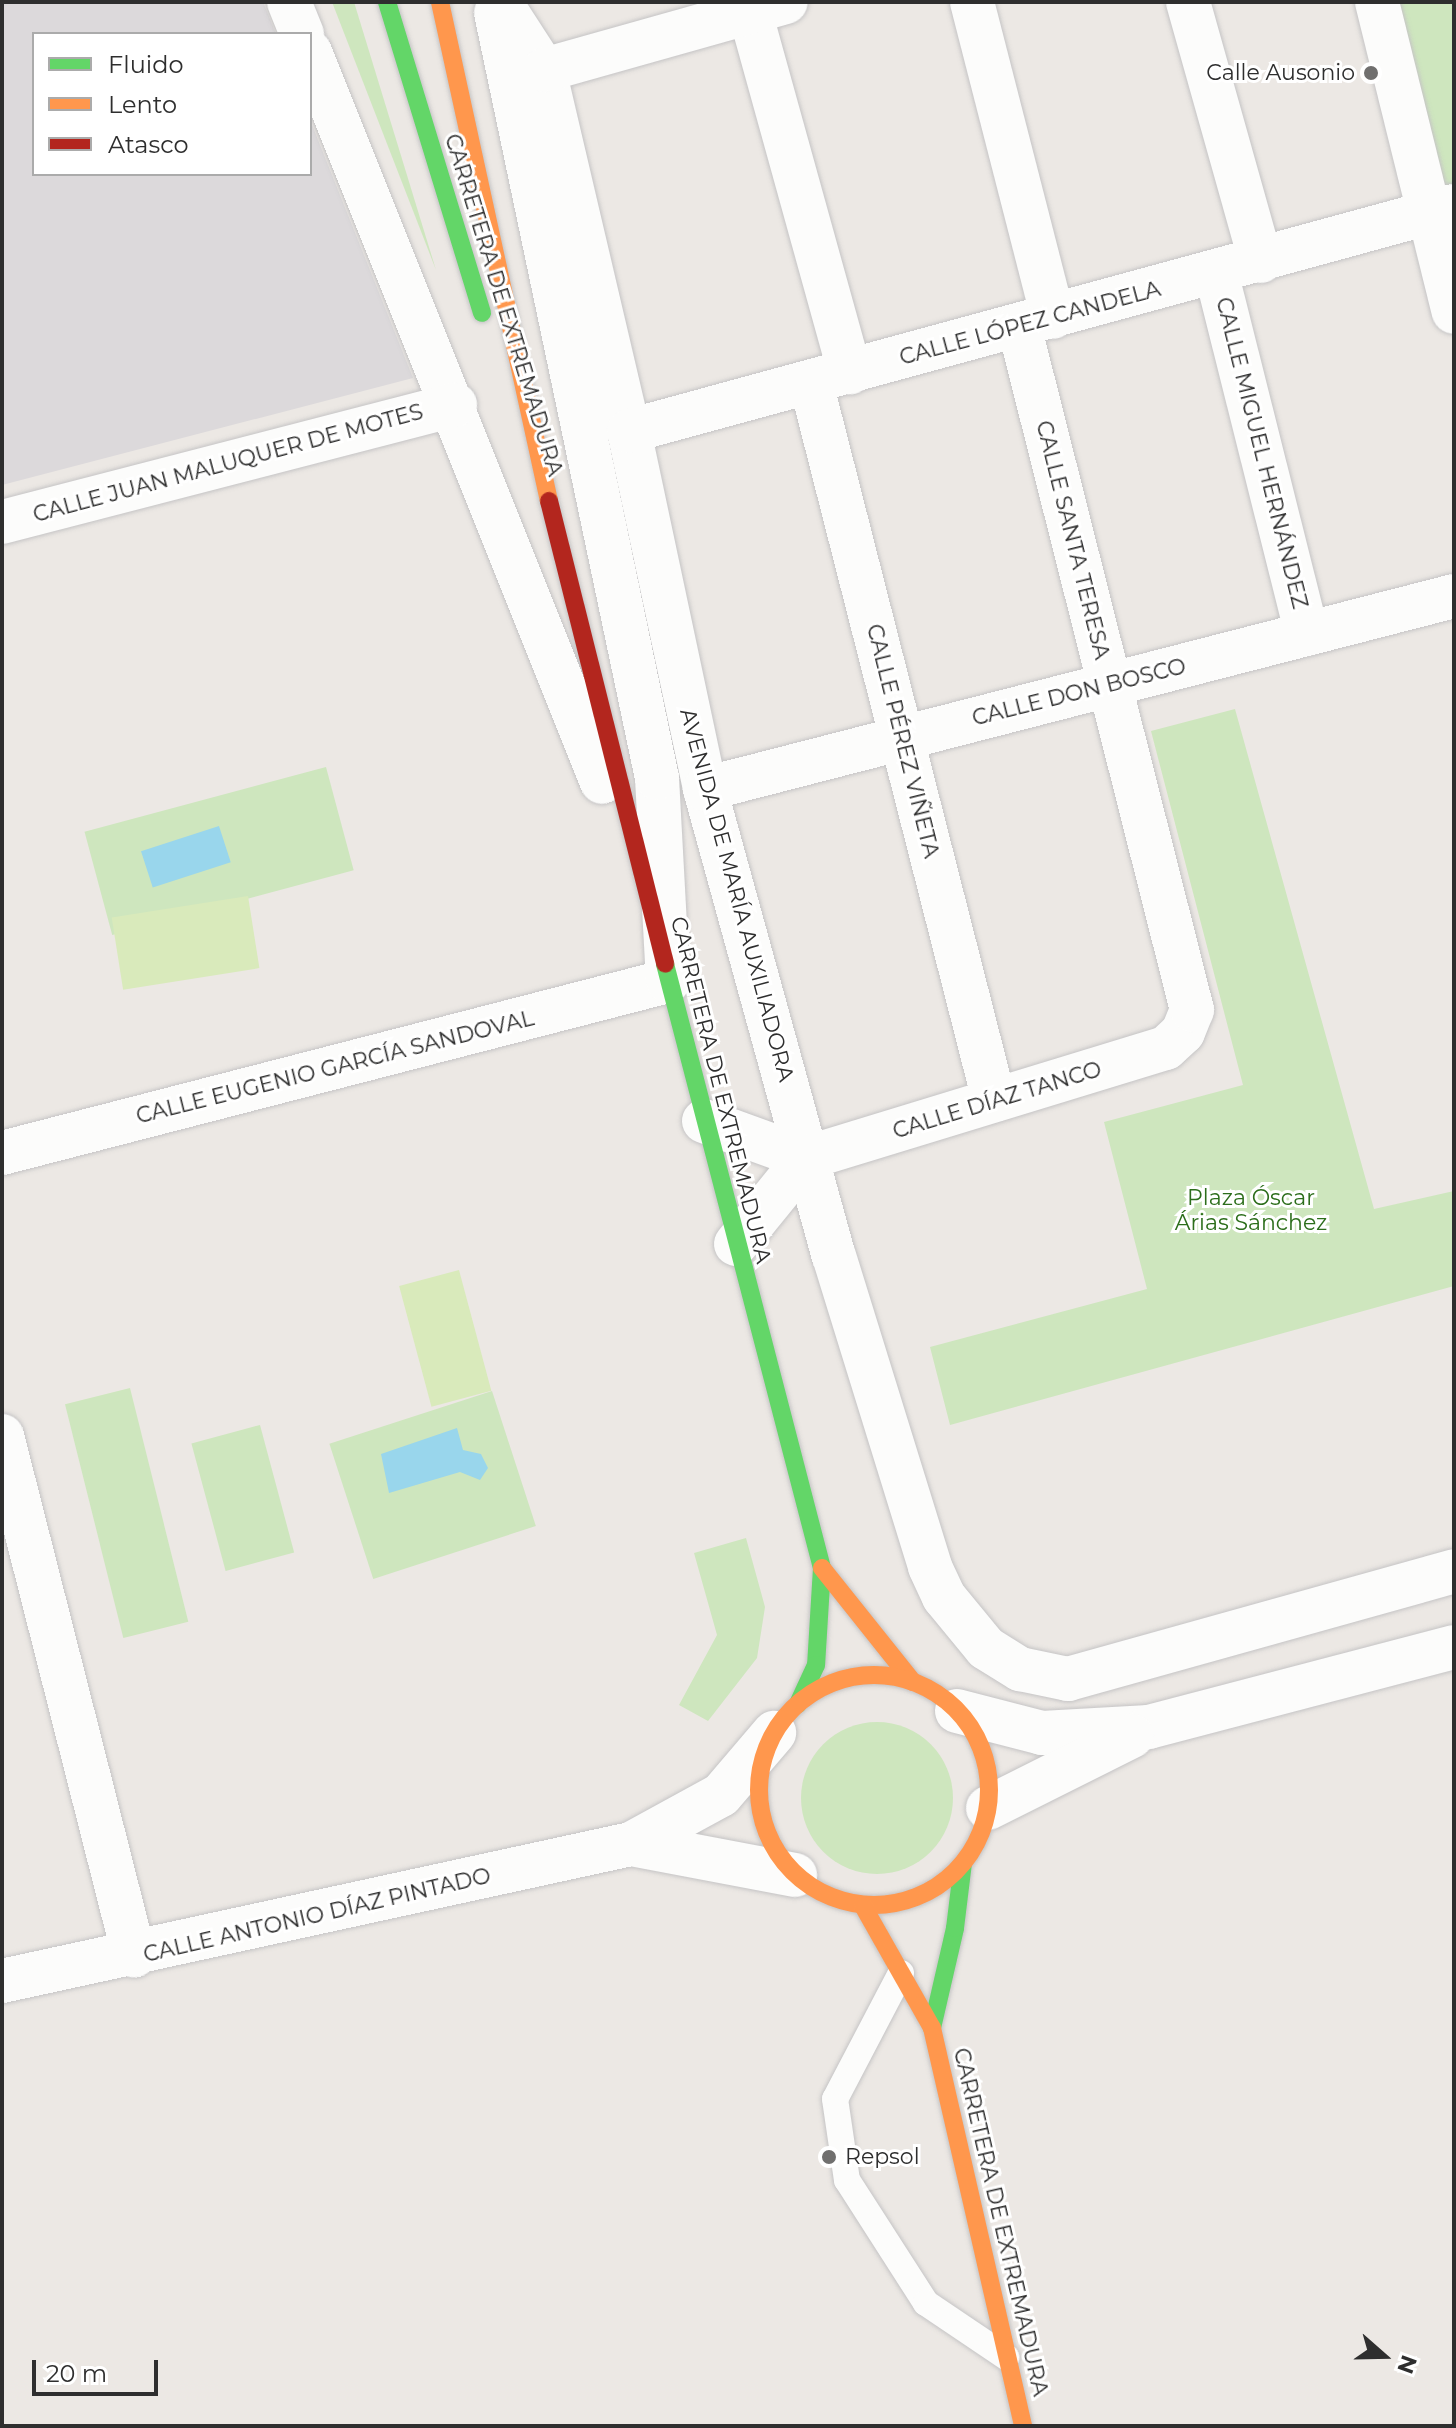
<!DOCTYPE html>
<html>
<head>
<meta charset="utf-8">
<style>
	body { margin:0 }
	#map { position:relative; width:1456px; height:2428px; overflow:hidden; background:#ece8e4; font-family:Montserrat,sans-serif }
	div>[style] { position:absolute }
	.industrial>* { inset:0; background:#dcd9db }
	.green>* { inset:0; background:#cee6be; transform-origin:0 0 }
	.round { border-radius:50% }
	.pitch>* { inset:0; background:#d9eabb; transform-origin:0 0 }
	.water>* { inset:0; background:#99d6ec; transform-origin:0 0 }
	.roads { filter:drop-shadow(0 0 2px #c5c4c5) drop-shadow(0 0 2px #c5c4c5) }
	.lane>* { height:26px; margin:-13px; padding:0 13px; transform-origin:13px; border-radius:13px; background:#fcfcfb }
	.street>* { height:44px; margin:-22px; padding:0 22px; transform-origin:22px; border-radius:22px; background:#fcfcfb }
	.fast>* { height:18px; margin:-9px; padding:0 9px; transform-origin:9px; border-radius:9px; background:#63d668 }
	.slow>* { height:18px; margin:-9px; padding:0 9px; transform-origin:9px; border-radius:9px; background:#ff974d }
	.slow>.ring { margin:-9px; padding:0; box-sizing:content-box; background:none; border:18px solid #ff974d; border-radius:50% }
	.jam>* { height:18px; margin:-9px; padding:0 9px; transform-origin:9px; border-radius:9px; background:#b3261e }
	.dots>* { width:22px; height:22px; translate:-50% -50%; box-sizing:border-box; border:4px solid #fff; border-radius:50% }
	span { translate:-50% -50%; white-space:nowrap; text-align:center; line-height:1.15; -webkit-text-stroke:6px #fff; paint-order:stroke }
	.poi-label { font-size:22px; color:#2e2e2e }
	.right { translate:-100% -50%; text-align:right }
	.left { translate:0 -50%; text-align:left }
	.street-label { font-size:22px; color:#2e2e2e }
	.park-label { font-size:22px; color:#2c6e1b }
	.frame { position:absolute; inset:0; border:4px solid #2e2e2e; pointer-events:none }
	.legend { position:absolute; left:32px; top:32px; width:280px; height:144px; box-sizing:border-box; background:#fff; border:2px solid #ababab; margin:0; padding:10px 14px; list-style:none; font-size:24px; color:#2e2e2e }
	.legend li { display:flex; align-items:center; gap:16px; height:40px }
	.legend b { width:40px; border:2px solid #ababab }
	.north { position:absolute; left:1344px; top:2316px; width:80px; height:80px; -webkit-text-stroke:6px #fff; paint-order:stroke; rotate:110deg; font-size:22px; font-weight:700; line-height:32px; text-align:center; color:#2e2e2e }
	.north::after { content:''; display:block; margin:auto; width:28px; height:36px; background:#2e2e2e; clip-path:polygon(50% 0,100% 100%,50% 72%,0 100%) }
	.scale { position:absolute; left:32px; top:2360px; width:126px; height:36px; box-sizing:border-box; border:4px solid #2e2e2e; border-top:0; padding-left:10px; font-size:24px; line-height:28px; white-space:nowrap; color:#2e2e2e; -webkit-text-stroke:6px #fff; paint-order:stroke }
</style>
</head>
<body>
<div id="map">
	<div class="industrial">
		<div style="clip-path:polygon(2px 2px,263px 2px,276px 34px,34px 34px,34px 174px,310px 174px,310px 120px,413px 378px,2px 485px)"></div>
	</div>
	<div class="green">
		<div style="clip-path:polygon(332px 2px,354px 2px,436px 270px)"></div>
		<div style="clip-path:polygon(1377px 2px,1454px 2px,1454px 312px)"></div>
		<div style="clip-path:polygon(1235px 709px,1374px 1209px,1454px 1191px,1454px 1286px,950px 1425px,930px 1347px,1147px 1289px,1104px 1122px,1243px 1085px,1151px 731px)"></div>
		<div style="left:326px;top:767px;width:107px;height:250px;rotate:75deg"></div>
		<div style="left:130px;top:1388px;width:241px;height:67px;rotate:76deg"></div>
		<div style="left:492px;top:1391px;width:142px;height:171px;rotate:72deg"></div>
		<div style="left:260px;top:1425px;width:132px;height:71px;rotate:75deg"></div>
		<div style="clip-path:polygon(746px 1538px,765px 1607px,757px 1658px,708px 1721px,679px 1705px,717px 1635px,694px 1553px)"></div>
		<div class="round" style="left:801px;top:1722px;width:152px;height:152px"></div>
	</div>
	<div class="pitch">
		<div style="left:248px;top:896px;width:73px;height:138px;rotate:81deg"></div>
		<div style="left:459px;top:1270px;width:125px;height:62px;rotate:75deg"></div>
	</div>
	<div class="water">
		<div style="left:219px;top:826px;width:38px;height:82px;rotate:72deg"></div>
		<div style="clip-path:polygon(457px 1428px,463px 1450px,481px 1454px,488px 1468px,480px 1480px,460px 1472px,389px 1493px,381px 1454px)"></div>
	</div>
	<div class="roads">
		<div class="lane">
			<div style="left:901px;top:1973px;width:142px;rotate:117.6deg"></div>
			<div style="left:835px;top:2099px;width:82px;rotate:81.6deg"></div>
			<div style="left:847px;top:2180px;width:146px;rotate:57.3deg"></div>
			<div style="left:926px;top:2303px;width:97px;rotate:34deg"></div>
		</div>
		<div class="street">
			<div style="left:289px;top:2px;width:35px;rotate:68deg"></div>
			<div style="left:500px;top:2px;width:81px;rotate:57.1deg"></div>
			<div style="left:544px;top:70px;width:371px;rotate:76.8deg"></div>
			<div style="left:629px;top:431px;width:366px;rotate:78deg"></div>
			<div style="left:705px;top:789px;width:484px;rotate:74.6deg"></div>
			<div style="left:834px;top:1256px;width:325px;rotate:72.8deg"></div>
			<div style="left:930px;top:1567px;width:33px;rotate:65deg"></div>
			<div style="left:944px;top:1597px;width:66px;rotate:50.5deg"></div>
			<div style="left:986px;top:1648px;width:40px;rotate:32deg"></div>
			<div style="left:1020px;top:1669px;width:49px;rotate:11.8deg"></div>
			<div style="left:1068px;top:1679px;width:401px;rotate:-15.6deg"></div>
			<div style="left:972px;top:2px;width:325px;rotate:75.6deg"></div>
			<div style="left:1188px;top:2px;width:269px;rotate:74.3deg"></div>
			<div style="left:1377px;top:2px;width:319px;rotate:76.1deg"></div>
			<div style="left:750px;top:12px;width:374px;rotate:74.5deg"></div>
			<div style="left:310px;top:52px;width:786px;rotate:68.2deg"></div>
			<div style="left:544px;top:70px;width:251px;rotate:-15.7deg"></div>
			<div style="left:1216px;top:272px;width:373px;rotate:75.9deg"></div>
			<div style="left:811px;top:383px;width:740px;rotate:75.68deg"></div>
			<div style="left:629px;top:431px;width:855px;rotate:-15.26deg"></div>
			<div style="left:2px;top:522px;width:468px;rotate:-14.5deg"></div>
			<div style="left:705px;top:789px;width:773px;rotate:-14.45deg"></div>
			<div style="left:704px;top:1121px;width:109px;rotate:19.9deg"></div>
			<div style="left:2px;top:1153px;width:688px;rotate:-14.48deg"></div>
			<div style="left:668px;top:981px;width:203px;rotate:-93.1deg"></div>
			<div style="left:657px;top:778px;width:782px;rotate:-101.88deg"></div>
			<div style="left:806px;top:1158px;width:376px;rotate:-17deg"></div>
			<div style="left:1166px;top:1048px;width:23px;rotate:-43deg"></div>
			<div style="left:1183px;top:1032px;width:24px;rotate:-68deg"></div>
			<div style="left:1192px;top:1010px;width:706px;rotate:-104.19deg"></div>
			<div style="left:736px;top:1244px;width:111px;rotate:-50.9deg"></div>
			<div style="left:2px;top:1436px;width:536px;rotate:75.73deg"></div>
			<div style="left:957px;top:1711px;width:88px;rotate:14.5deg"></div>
			<div style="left:1042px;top:1733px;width:107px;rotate:-3.2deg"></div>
			<div style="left:1149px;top:1727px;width:315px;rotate:-14.7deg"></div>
			<div style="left:988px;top:1808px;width:161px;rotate:-26.6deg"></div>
			<div style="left:631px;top:1844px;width:167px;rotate:10.7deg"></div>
			<div style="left:2px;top:1981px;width:644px;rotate:-12.29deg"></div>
			<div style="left:631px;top:1844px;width:102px;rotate:-28.6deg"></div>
			<div style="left:721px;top:1795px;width:82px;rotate:-49.5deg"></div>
		</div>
		<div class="fast">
			<div style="left:387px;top:2px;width:325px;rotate:73deg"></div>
			<div style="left:665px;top:964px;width:624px;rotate:75.43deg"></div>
			<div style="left:822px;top:1568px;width:97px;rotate:93.5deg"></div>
			<div style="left:816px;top:1665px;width:43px;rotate:114.8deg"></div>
			<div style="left:932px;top:2028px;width:103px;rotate:-77deg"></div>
			<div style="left:955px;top:1928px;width:65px;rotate:-83deg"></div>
		</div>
		<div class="slow">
			<div style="left:440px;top:2px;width:511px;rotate:77.68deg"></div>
			<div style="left:822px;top:1568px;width:146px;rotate:51.4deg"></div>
			<div class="ring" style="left:759px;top:1675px;width:212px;height:212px"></div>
			<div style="left:863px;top:1906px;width:140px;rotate:60.5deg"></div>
			<div style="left:932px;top:2028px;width:408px;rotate:77.1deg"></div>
		</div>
		<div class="jam">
			<div style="left:549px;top:501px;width:477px;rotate:75.9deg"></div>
		</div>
	</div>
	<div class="dots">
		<div style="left:1371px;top:73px;background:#706f6e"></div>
		<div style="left:829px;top:2157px;background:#706f6e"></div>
	</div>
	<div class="poi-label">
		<span class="right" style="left:1355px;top:73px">Calle Ausonio</span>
		<span class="left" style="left:845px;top:2157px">Repsol</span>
	</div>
	<div class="street-label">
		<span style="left:504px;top:305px;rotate:73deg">CARRETERA DE EXTREMADURA</span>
		<span style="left:1030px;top:323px;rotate:-15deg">CALLE LÓPEZ CANDELA</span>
		<span style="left:1262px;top:453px;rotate:76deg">CALLE MIGUEL HERNÁNDEZ</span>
		<span style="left:228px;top:463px;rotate:-15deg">CALLE JUAN MALUQUER DE MOTES</span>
		<span style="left:1073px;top:540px;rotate:76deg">CALLE SANTA TERESA</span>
		<span style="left:1079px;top:692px;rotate:-14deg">CALLE DON BOSCO</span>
		<span style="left:903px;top:741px;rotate:76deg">CALLE PÉREZ VIÑETA</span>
		<span style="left:737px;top:895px;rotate:75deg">AVENIDA DE MARÍA AUXILIADORA</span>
		<span style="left:335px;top:1067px;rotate:-14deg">CALLE EUGENIO GARCÍA SANDOVAL</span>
		<span style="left:721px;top:1090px;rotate:76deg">CARRETERA DE EXTREMADURA</span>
		<span style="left:997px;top:1100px;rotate:-17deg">CALLE DÍAZ TANCO</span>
		<span style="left:317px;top:1915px;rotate:-13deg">CALLE ANTONIO DÍAZ PINTADO</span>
		<span style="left:1001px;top:2222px;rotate:77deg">CARRETERA DE EXTREMADURA</span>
	</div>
	<div class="park-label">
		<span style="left:1251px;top:1210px">Plaza Óscar<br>Árias Sánchez</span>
	</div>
	<div class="frame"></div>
	<ul class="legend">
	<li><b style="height:10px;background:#63d668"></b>Fluido</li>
	<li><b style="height:10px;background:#ff974d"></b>Lento</li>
	<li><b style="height:10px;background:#b3261e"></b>Atasco</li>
	</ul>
	<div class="north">N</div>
	<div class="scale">20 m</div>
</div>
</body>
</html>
